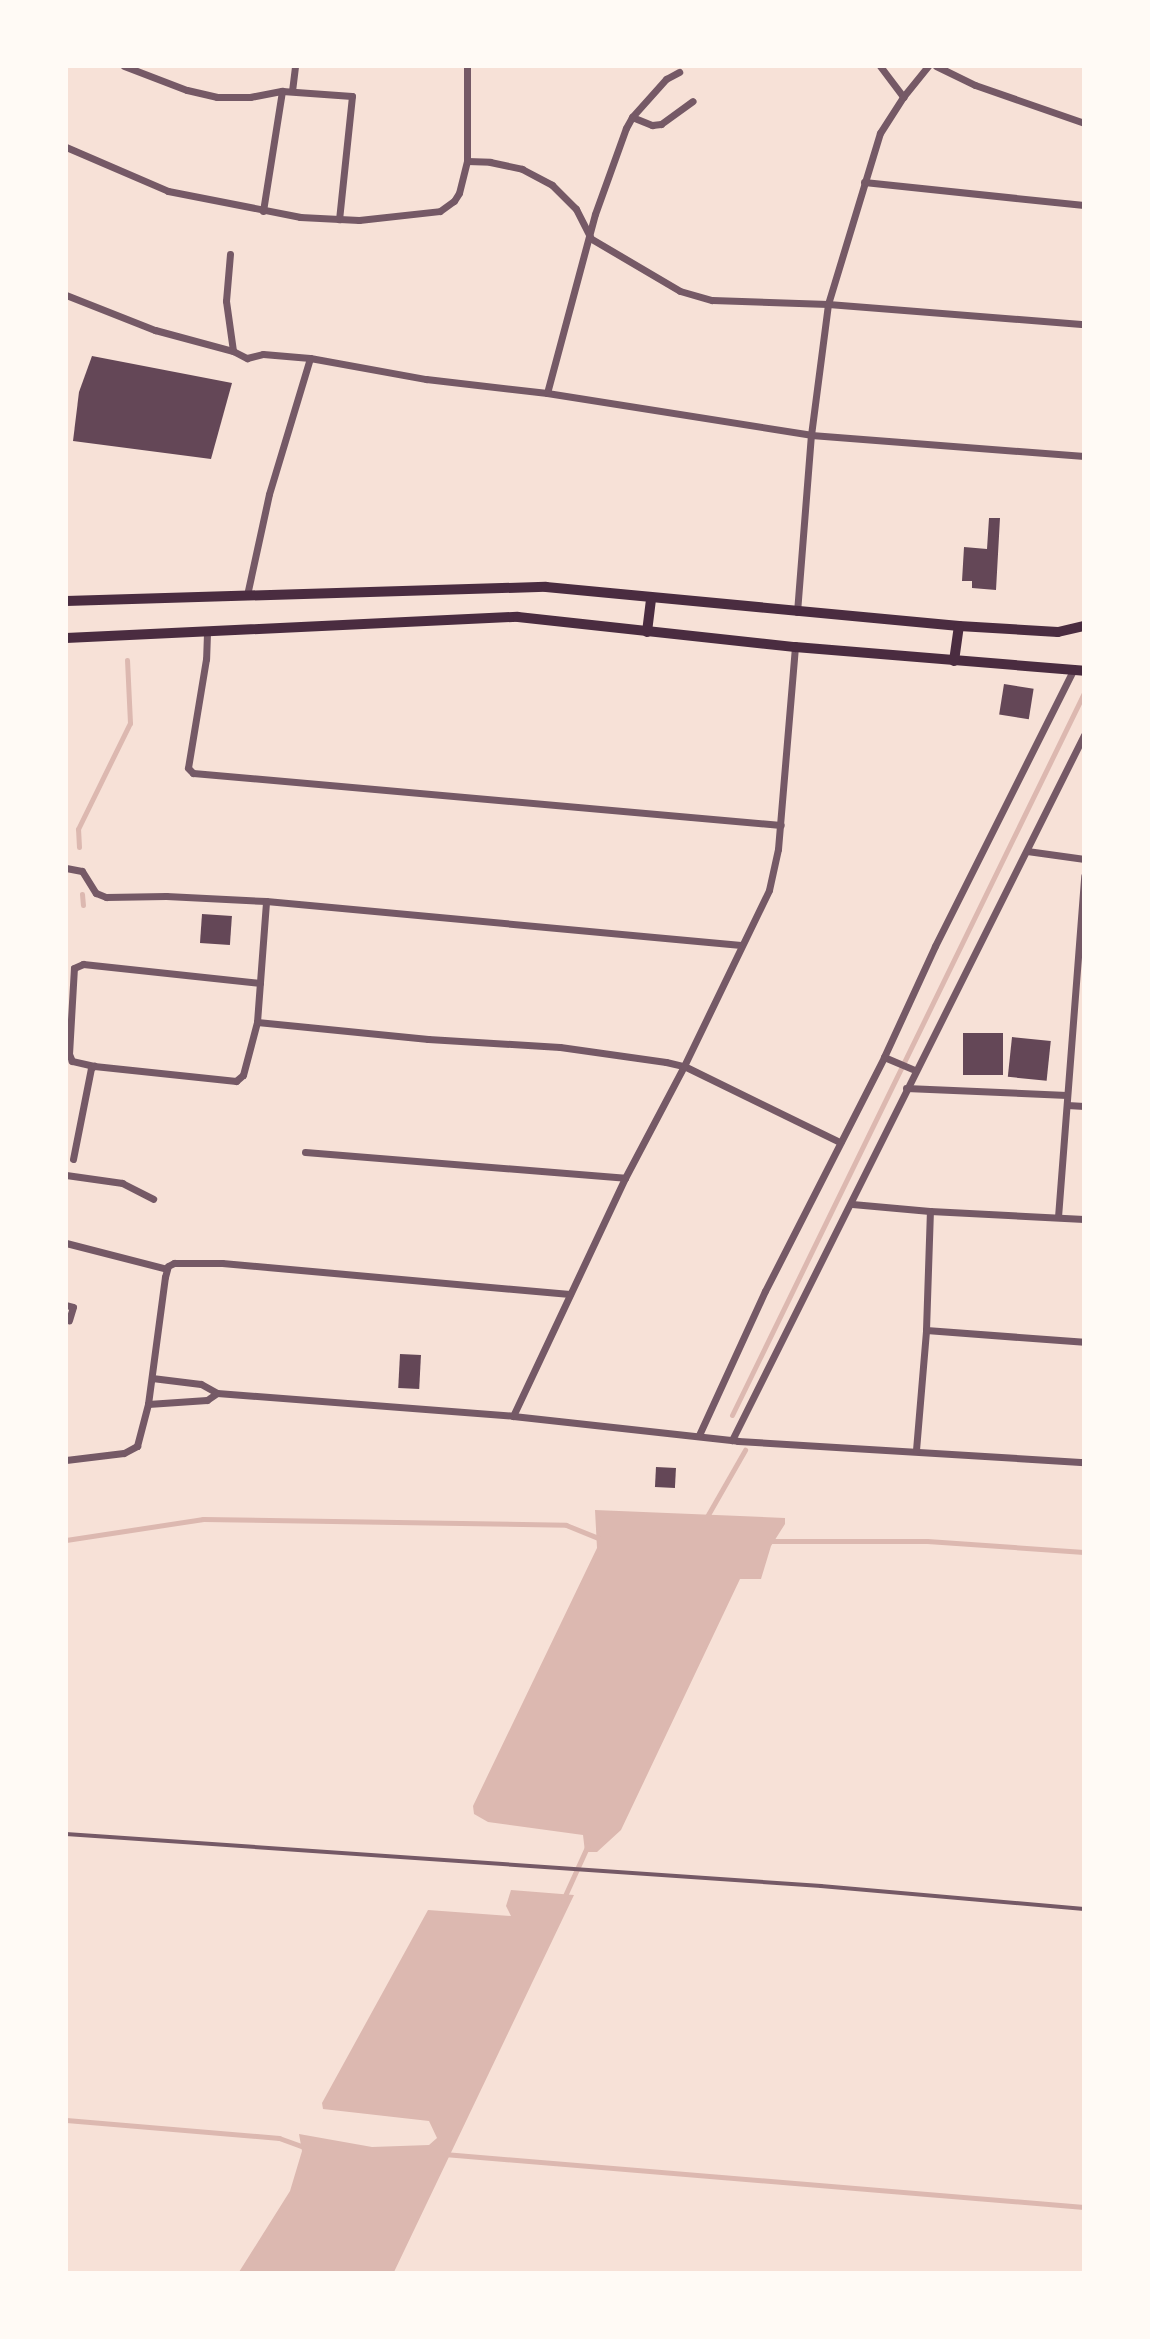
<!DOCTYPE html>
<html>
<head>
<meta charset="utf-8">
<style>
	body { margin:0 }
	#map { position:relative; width:1150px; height:2339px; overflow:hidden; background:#f7e1d7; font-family:Raleway,sans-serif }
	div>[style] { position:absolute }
	.water>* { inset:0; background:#dcb8b0 }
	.stream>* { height:5px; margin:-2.5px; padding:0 2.5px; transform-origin:2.5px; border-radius:2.5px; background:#dcb8b0 }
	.building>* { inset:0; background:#644757; transform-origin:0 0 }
	.service>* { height:3.5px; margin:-1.75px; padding:0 1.75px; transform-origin:1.75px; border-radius:1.75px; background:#755966 }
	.minor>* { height:7px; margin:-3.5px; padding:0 3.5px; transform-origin:3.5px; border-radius:3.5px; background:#755966 }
	.secondary>* { height:10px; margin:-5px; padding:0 5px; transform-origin:5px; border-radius:5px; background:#4a2c40 }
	span { translate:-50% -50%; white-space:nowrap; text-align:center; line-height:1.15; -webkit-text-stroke:5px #fffaf5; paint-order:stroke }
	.frame { position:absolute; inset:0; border:68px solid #fffaf5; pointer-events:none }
</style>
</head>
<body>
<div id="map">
	<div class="water">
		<div style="clip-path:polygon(595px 1510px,785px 1518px,785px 1524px,771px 1546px,761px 1579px,740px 1579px,621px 1830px,597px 1852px,585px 1852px,583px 1835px,488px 1822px,474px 1814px,473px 1806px,597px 1548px)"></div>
		<div style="clip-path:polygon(511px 1890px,574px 1895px,394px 2272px,239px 2272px,290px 2191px,302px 2151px,299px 2134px,372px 2147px,429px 2145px,437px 2138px,429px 2121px,323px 2109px,322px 2103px,428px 1910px,511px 1916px,506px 1906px)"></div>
	</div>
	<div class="stream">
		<div style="left:79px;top:847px;width:18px;rotate:-93deg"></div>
		<div style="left:78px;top:829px;width:118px;rotate:-63.9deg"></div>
		<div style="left:130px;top:723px;width:63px;rotate:-92.7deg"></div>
		<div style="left:82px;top:894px;width:11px;rotate:85deg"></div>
		<div style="left:732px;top:1415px;width:803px;rotate:-64.01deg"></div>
		<div style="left:705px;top:1520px;width:81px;rotate:-60.3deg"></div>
		<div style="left:66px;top:1540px;width:139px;rotate:-8.7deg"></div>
		<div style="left:203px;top:1519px;width:363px;rotate:0.9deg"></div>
		<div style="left:566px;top:1525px;width:35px;rotate:22deg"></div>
		<div style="left:769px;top:1541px;width:158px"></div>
		<div style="left:927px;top:1541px;width:157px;rotate:4deg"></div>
		<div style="left:563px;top:1900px;width:60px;rotate:-65.6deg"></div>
		<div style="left:66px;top:2120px;width:214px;rotate:4.8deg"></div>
		<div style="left:279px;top:2138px;width:29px;rotate:20deg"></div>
		<div style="left:444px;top:2154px;width:642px;rotate:4.73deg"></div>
	</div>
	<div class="building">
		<div style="clip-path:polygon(92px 356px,232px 383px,211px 459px,73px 441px,79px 392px)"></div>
		<div style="clip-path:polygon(989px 518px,1000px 518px,996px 590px,972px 588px,972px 581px,962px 581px,964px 547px,987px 549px)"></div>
		<div style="left:1004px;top:684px;width:30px;height:31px;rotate:9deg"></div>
		<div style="left:202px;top:914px;width:30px;height:29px;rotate:4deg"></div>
		<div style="left:963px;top:1033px;width:40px;height:42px"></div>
		<div style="left:1012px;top:1037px;width:39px;height:40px;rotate:6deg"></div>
		<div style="left:400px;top:1354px;width:21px;height:34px;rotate:3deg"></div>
		<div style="left:656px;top:1467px;width:20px;height:20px;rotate:3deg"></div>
	</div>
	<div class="service">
		<div style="left:66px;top:1834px;width:757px;rotate:3.94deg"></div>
		<div style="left:821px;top:1886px;width:264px;rotate:5deg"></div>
	</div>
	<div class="minor">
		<div style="left:124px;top:66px;width:67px;rotate:20.9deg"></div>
		<div style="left:187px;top:90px;width:31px;rotate:13deg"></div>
		<div style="left:217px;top:97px;width:33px"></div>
		<div style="left:250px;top:97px;width:33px;rotate:-11deg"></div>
		<div style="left:282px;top:91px;width:70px;rotate:4.1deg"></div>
		<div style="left:352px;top:96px;width:124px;rotate:96deg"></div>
		<div style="left:880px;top:66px;width:39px;rotate:53deg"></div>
		<div style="left:936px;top:66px;width:43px;rotate:26deg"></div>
		<div style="left:975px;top:85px;width:115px;rotate:19.2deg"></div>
		<div style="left:292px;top:91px;width:25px;rotate:-83deg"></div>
		<div style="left:632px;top:117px;width:22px;rotate:22deg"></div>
		<div style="left:652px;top:125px;width:9px;rotate:-6deg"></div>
		<div style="left:661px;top:124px;width:39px;rotate:-36deg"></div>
		<div style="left:66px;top:147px;width:111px;rotate:23.3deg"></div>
		<div style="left:168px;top:191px;width:135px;rotate:11.1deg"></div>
		<div style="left:300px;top:217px;width:59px;rotate:2.9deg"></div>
		<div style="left:359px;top:220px;width:81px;rotate:-6.3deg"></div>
		<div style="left:440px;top:211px;width:17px;rotate:-36deg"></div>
		<div style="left:454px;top:201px;width:9px;rotate:-58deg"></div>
		<div style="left:459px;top:193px;width:33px;rotate:-76deg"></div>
		<div style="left:467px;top:161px;width:23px;rotate:2deg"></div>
		<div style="left:490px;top:162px;width:33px;rotate:12deg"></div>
		<div style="left:522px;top:169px;width:34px;rotate:28deg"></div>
		<div style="left:552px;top:185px;width:34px;rotate:45deg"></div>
		<div style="left:576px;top:209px;width:31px;rotate:63deg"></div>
		<div style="left:467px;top:161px;width:95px;rotate:-90deg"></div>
		<div style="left:864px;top:182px;width:221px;rotate:6deg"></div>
		<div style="left:263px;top:211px;width:121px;rotate:-81deg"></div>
		<div style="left:590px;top:238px;width:104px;rotate:30.5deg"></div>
		<div style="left:680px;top:291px;width:33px;rotate:16deg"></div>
		<div style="left:712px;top:300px;width:116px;rotate:2deg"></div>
		<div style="left:828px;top:304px;width:257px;rotate:4.5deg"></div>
		<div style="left:230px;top:254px;width:47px;rotate:94.9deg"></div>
		<div style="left:226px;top:301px;width:50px;rotate:82deg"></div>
		<div style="left:66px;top:295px;width:96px;rotate:21.5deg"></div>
		<div style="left:155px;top:330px;width:81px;rotate:15.1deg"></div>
		<div style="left:233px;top:351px;width:16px;rotate:27deg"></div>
		<div style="left:247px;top:358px;width:16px;rotate:-14deg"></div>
		<div style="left:263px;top:354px;width:47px;rotate:4.9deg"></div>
		<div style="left:310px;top:358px;width:118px;rotate:10.3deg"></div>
		<div style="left:426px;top:379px;width:122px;rotate:6.6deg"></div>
		<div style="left:547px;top:393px;width:185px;rotate:-75deg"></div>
		<div style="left:595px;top:214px;width:91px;rotate:-70.2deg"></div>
		<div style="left:626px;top:128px;width:13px;rotate:-61deg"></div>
		<div style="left:632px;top:117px;width:51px;rotate:-48.2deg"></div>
		<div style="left:666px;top:79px;width:15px;rotate:-28deg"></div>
		<div style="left:547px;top:393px;width:267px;rotate:9deg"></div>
		<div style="left:811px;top:435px;width:274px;rotate:4.4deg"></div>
		<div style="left:247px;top:595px;width:103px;rotate:-77.7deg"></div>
		<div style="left:269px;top:494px;width:142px;rotate:-73.2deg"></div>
		<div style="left:797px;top:612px;width:178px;rotate:-85.5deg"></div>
		<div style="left:811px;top:435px;width:132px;rotate:-82.6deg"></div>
		<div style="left:828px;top:304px;width:179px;rotate:-73.1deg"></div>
		<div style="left:880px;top:133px;width:43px;rotate:-57.4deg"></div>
		<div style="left:903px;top:97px;width:40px;rotate:-51deg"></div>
		<div style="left:207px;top:633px;width:26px;rotate:92deg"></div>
		<div style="left:206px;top:659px;width:110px;rotate:99.4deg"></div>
		<div style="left:188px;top:768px;width:7px;rotate:45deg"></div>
		<div style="left:193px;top:773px;width:590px;rotate:5.05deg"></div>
		<div style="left:1027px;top:851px;width:58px;rotate:8deg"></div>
		<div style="left:66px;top:868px;width:16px;rotate:11deg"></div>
		<div style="left:82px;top:871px;width:26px;rotate:58deg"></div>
		<div style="left:96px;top:893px;width:11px;rotate:22deg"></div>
		<div style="left:106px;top:897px;width:60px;rotate:-1deg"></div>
		<div style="left:166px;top:896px;width:100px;rotate:2.9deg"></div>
		<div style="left:266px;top:901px;width:477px;rotate:5.3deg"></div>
		<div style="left:257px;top:1022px;width:172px;rotate:5.7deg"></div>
		<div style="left:428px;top:1039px;width:132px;rotate:3.5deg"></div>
		<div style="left:560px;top:1047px;width:107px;rotate:8.1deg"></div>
		<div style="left:666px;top:1062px;width:18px;rotate:13deg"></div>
		<div style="left:684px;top:1066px;width:174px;rotate:26deg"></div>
		<div style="left:884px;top:1057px;width:33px;rotate:23deg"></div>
		<div style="left:94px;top:1066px;width:23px;rotate:-167deg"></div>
		<div style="left:72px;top:1061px;width:8px;rotate:-113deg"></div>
		<div style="left:69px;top:1054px;width:86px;rotate:-86.7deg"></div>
		<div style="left:74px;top:968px;width:10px;rotate:-24deg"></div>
		<div style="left:83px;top:964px;width:178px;rotate:6.1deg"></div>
		<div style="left:906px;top:1088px;width:161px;rotate:2.5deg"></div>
		<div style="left:1067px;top:1105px;width:17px;rotate:3deg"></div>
		<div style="left:305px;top:1152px;width:321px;rotate:4.6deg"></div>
		<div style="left:73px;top:1159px;width:93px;rotate:-78.8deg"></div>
		<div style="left:91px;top:1068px;width:4px;rotate:-34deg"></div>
		<div style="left:94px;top:1066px;width:143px;rotate:6deg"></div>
		<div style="left:236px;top:1081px;width:9px;rotate:-41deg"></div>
		<div style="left:243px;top:1075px;width:55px;rotate:-75.2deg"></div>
		<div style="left:257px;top:1022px;width:121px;rotate:-85.7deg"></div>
		<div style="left:66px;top:1175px;width:57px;rotate:8.1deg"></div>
		<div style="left:122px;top:1183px;width:35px;rotate:27deg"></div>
		<div style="left:852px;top:1204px;width:78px;rotate:5.1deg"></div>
		<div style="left:930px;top:1211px;width:154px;rotate:3deg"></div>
		<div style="left:1058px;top:1217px;width:342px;rotate:-85.6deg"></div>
		<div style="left:66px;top:1243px;width:104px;rotate:14.4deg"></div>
		<div style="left:66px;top:1305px;width:7px;rotate:16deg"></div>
		<div style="left:73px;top:1307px;width:14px;rotate:107deg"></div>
		<div style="left:926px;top:1330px;width:158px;rotate:4.3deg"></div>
		<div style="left:152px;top:1378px;width:49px;rotate:7deg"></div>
		<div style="left:201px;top:1384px;width:18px;rotate:29deg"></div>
		<div style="left:217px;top:1393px;width:297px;rotate:4.4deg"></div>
		<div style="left:513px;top:1416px;width:226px;rotate:6.3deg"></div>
		<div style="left:738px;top:1441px;width:347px;rotate:3.5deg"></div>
		<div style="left:148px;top:1404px;width:59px;rotate:-3.9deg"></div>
		<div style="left:207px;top:1400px;width:12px;rotate:-35deg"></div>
		<div style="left:513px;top:1416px;width:263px;rotate:-64.8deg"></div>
		<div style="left:625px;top:1178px;width:127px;rotate:-62.2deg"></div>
		<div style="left:684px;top:1066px;width:195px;rotate:-64.2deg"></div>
		<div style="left:769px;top:890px;width:42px;rotate:-77.6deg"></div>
		<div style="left:778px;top:849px;width:203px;rotate:-85.2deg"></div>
		<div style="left:699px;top:1435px;width:158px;rotate:-65.4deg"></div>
		<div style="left:765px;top:1291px;width:263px;rotate:-63deg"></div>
		<div style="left:884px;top:1057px;width:122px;rotate:-65.3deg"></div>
		<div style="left:935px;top:946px;width:308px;rotate:-63.4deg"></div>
		<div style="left:732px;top:1440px;width:788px;rotate:-63.47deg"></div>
		<div style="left:916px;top:1450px;width:120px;rotate:-85.2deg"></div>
		<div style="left:926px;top:1330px;width:119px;rotate:-88.1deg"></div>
		<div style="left:66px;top:1460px;width:58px;rotate:-6.9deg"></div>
		<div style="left:124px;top:1453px;width:15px;rotate:-28deg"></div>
		<div style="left:137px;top:1446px;width:43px;rotate:-75.3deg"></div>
		<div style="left:148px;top:1404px;width:128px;rotate:-82.4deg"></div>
		<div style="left:165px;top:1277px;width:11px;rotate:-75deg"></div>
		<div style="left:168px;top:1266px;width:7px;rotate:-27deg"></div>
		<div style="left:174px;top:1263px;width:48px"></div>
		<div style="left:222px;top:1263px;width:349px;rotate:5.1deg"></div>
	</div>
	<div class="secondary">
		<div style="left:66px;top:601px;width:480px;rotate:-1.7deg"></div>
		<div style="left:546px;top:587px;width:415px;rotate:5.4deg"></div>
		<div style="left:959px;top:626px;width:99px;rotate:3.5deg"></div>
		<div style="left:1058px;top:632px;width:27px;rotate:-13deg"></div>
		<div style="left:647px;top:632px;width:34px;rotate:-83deg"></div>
		<div style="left:66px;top:638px;width:452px;rotate:-2.7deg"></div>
		<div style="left:518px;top:617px;width:279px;rotate:6.2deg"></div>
		<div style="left:795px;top:647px;width:290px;rotate:4.7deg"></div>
		<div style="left:954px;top:661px;width:35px;rotate:-82deg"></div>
	</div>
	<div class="frame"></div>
</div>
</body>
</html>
